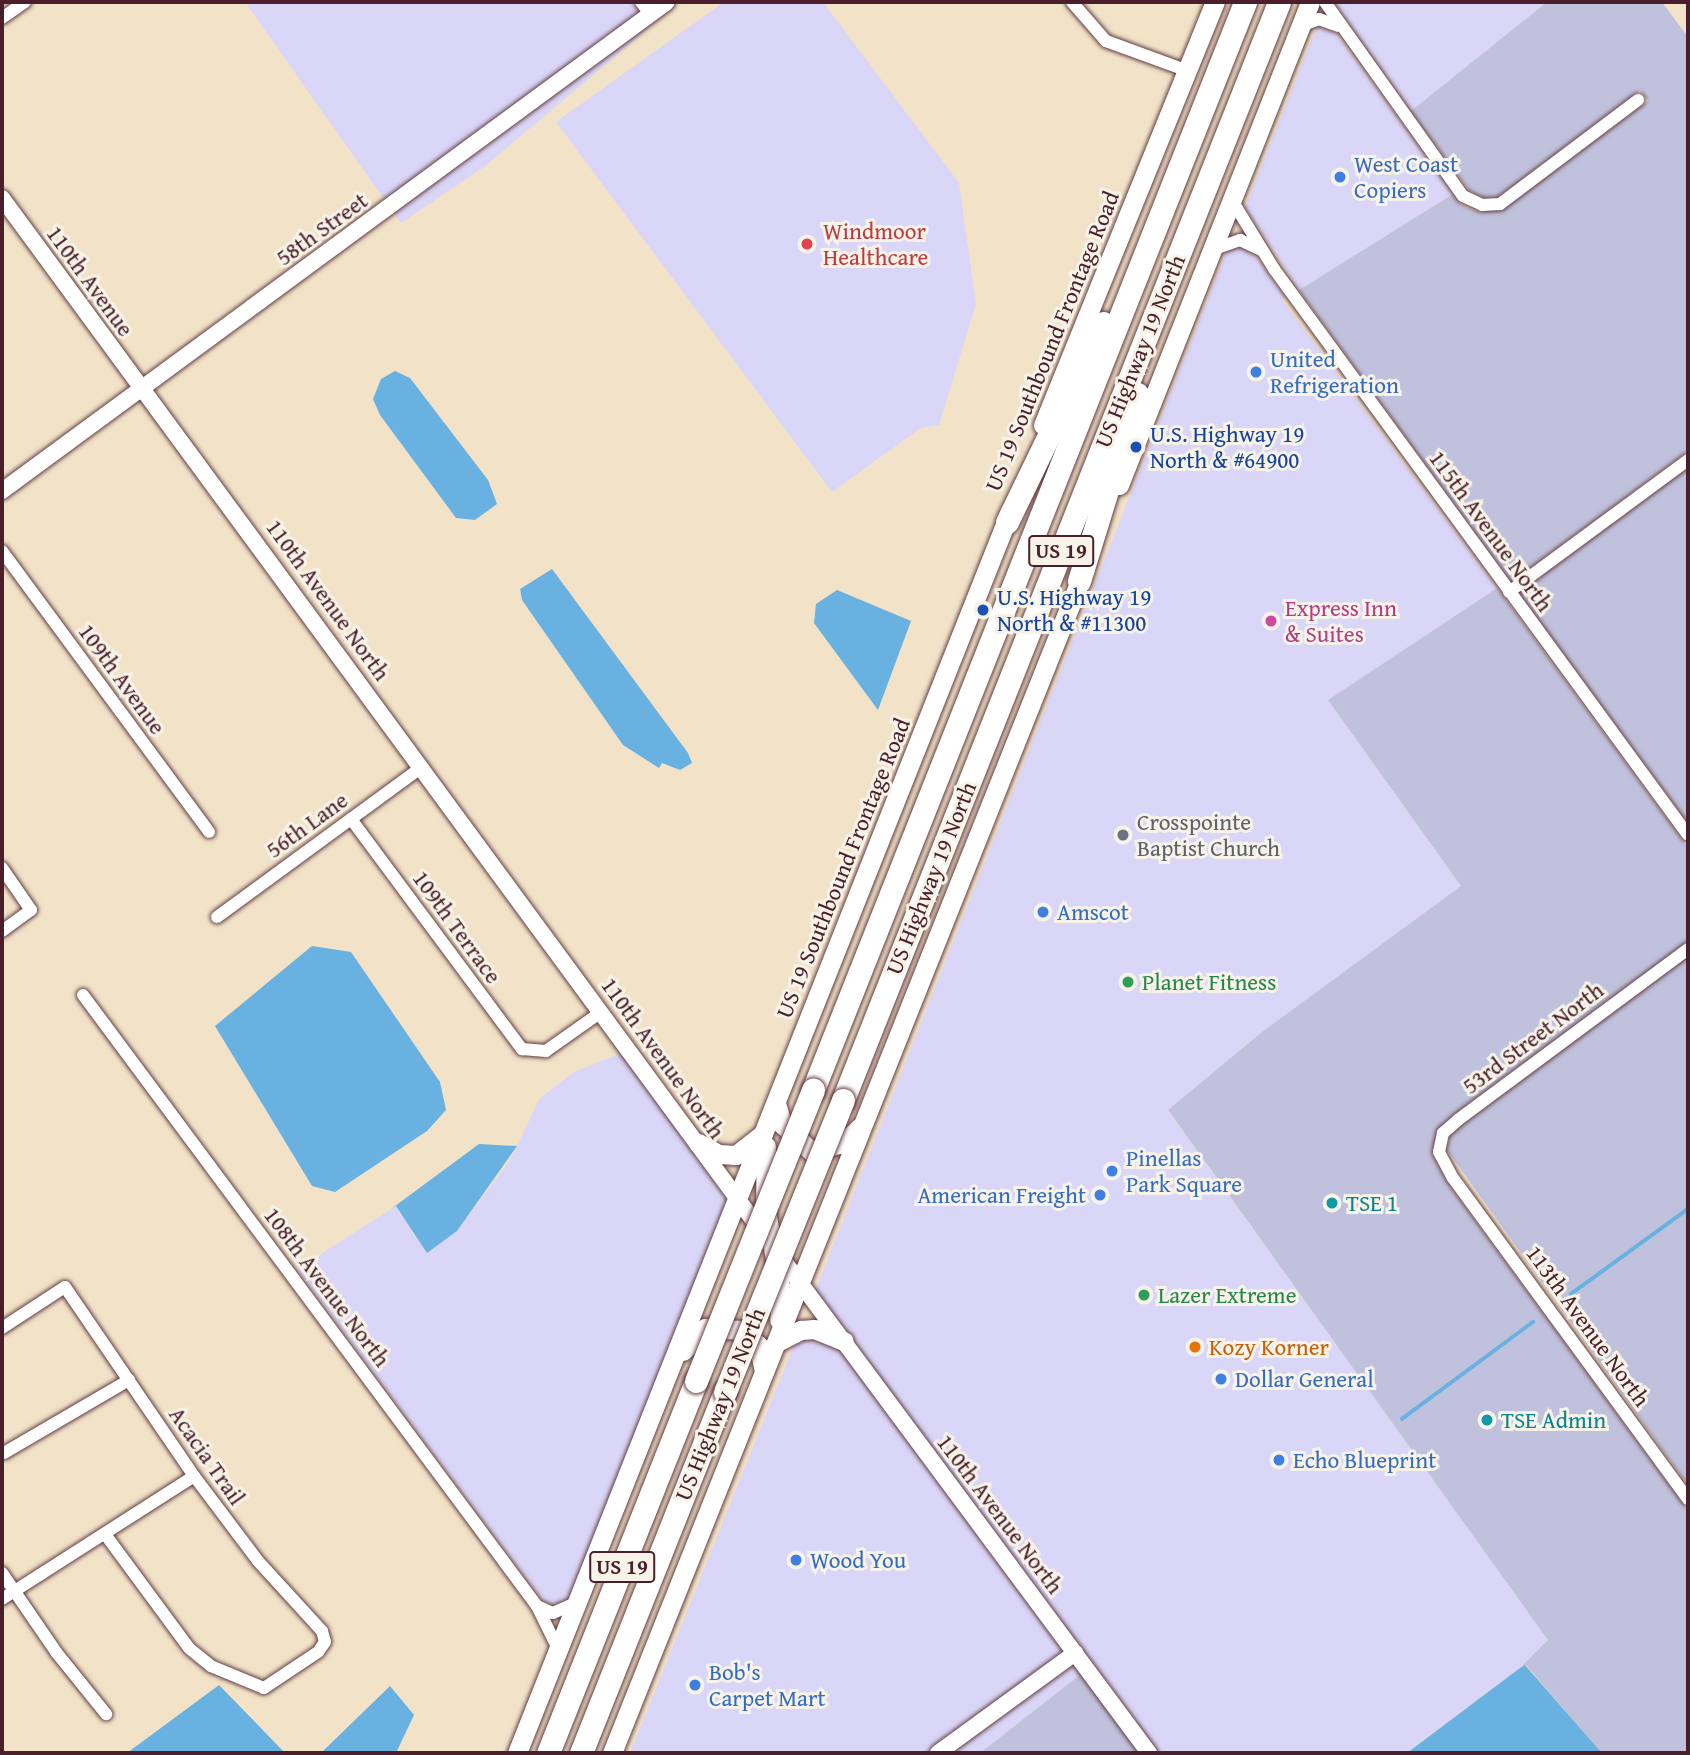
<!DOCTYPE html>
<html>
<head>
<meta charset="utf-8">
<style>
	body { margin:0 }
	#map { position:relative; width:1690px; height:1755px; overflow:hidden; background:#f2e3c8; font-family:"Gentium Book Plus",serif }
	div>[style] { position:absolute }
	.built>* { inset:0; background:#dad6f7 }
	.industrial>* { inset:0; background:#c0c2dd }
	.water>* { inset:0; background:#69b1e0 }
	.stream>* { height:3.5px; margin:-1.75px; padding:0 1.75px; transform-origin:1.75px; border-radius:1.75px; background:#69b1e0 }
	.roads { filter:drop-shadow(0 0 2px #633c43) drop-shadow(0 0 2px #633c43) }
	.minor>* { height:12px; margin:-6px; padding:0 6px; transform-origin:6px; border-radius:6px; background:#fff }
	.tertiary>* { height:16px; margin:-8px; padding:0 8px; transform-origin:8px; border-radius:8px; background:#fff }
	.primary>* { height:19px; margin:-9.5px; padding:0 9.5px; transform-origin:9.5px; border-radius:9.5px; background:#fff }
	.motorway>* { height:23px; margin:-11.5px; padding:0 11.5px; transform-origin:11.5px; border-radius:11.5px; background:#fff }
	.bridges { filter:drop-shadow(0 0 2px #633c43) drop-shadow(0 0 2px #633c43) }
	.motorway-bridge>* { height:23px; margin:-11.5px; padding:0 11.5px; transform-origin:11.5px; border-radius:11.5px; background:#fff }
	.dots>* { width:19px; height:19px; translate:-50% -50%; box-sizing:border-box; border:4px solid #f7f3e8; border-radius:50% }
	span { translate:-50% -50%; white-space:nowrap; text-align:center; line-height:1.15; -webkit-text-stroke:6px #f7f3e8; paint-order:stroke }
	.shield-label span { padding:2px 5px; background:#f7f3e8; border:2px solid; border-radius:5px; -webkit-text-stroke-width:0 }
	.shield-label { font-size:21px; color:#4a1f2b; font-weight:700 }
	.shop-label { font-size:23px; color:#366cbe }
	.left { translate:0 -50%; text-align:left }
	.right { translate:-100% -50%; text-align:right }
	.street-label { font-size:23px; color:#4a1f2b }
	.health-label { font-size:23px; color:#be3a42 }
	.transit-label { font-size:23px; color:#164399 }
	.hotel-label { font-size:23px; color:#b23c85 }
	.worship-label { font-size:23px; color:#5b616d }
	.leisure-label { font-size:23px; color:#27864d }
	.culture-label { font-size:23px; color:#0d838f }
	.food-label { font-size:23px; color:#c56008 }
	.frame { position:absolute; inset:0; border:4px solid #4a1f2b; pointer-events:none }
</style>
</head>
<body>
<div id="map">
	<div class="built">
		<div style="clip-path:polygon(245px 2px,631px 2px,640px 14px,386px 202px)"></div>
		<div style="clip-path:polygon(680px 2px,484px 167px,401px 223px,394px 213px)"></div>
		<div style="clip-path:polygon(724px 2px,823px 2px,959px 183px,976px 304px,939px 425px,921px 428px,832px 492px,556px 122px)"></div>
		<div style="clip-path:polygon(1334px 2px,1547px 2px,1411px 111px)"></div>
		<div style="clip-path:polygon(1317px 26px,1336px 33px,1453px 194px,1299px 290px,1245px 207px)"></div>
		<div style="clip-path:polygon(1241px 247px,1257px 258px,1285px 297px,1282px 300px,1497px 588px,1328px 700px,1461px 886px,1262px 1032px,1168px 1111px,1549px 1640px,1520px 1668px,1407px 1753px,1158px 1753px,815px 1291px,1227px 250px)"></div>
		<div style="clip-path:polygon(621px 1053px,730px 1203px,573px 1597px,555px 1605px,542px 1600px,297px 1269px,396px 1206px,427px 1253px,457px 1231px,510px 1160px,540px 1098px,574px 1072px)"></div>
		<div style="clip-path:polygon(812px 1336px,839px 1347px,1064px 1652px,926px 1753px,630px 1753px,796px 1340px)"></div>
		<div style="clip-path:polygon(1073px 1662px,1081px 1674px,980px 1753px,949px 1753px)"></div>
	</div>
	<div class="industrial">
		<div style="clip-path:polygon(1547px 2px,1662px 2px,1688px 37px,1688px 451px,1511px 582px,1299px 290px,1453px 194px,1461px 205px,1478px 212px,1504px 209px,1648px 101px,1640px 90px,1498px 197px,1484px 198px,1469px 190px,1411px 111px)"></div>
		<div style="clip-path:polygon(1688px 468px,1688px 823px,1519px 593px)"></div>
		<div style="clip-path:polygon(1497px 588px,1688px 848px,1688px 941px,1453px 1115px,1436px 1132px,1432px 1155px,1451px 1188px,1688px 1511px,1688px 1753px,1602px 1753px,1526px 1665px,1520px 1668px,1548px 1640px,1168px 1110px,1262px 1032px,1461px 886px,1328px 700px)"></div>
		<div style="clip-path:polygon(1688px 957px,1688px 1485px,1447px 1150px,1450px 1136px,1462px 1125px)"></div>
		<div style="clip-path:polygon(1081px 1674px,1139px 1753px,980px 1753px)"></div>
	</div>
	<div class="water">
		<div style="clip-path:polygon(395px 371px,410px 378px,488px 480px,497px 504px,475px 520px,456px 518px,380px 415px,373px 399px,381px 379px)"></div>
		<div style="clip-path:polygon(552px 569px,688px 753px,692px 763px,680px 770px,662px 763px,659px 768px,623px 745px,522px 600px,520px 589px)"></div>
		<div style="clip-path:polygon(837px 590px,911px 621px,878px 710px,814px 623px,816px 604px)"></div>
		<div style="clip-path:polygon(312px 946px,351px 952px,440px 1082px,446px 1110px,427px 1131px,335px 1192px,312px 1186px,215px 1026px)"></div>
		<div style="clip-path:polygon(479px 1144px,517px 1146px,457px 1231px,427px 1253px,396px 1206px,391px 1209px)"></div>
		<div style="clip-path:polygon(1525px 1665px,1602px 1753px,1407px 1753px,1520px 1668px)"></div>
		<div style="clip-path:polygon(219px 1685px,285px 1753px,127px 1753px)"></div>
		<div style="clip-path:polygon(390px 1686px,414px 1715px,396px 1753px,321px 1753px)"></div>
	</div>
	<div class="stream">
		<div style="left:1571px;top:1294px;width:145px;rotate:-36deg"></div>
		<div style="left:1402px;top:1419px;width:163px;rotate:-36.5deg"></div>
	</div>
	<div class="roads">
		<div class="minor">
			<div style="left:641px;top:2px;width:15px;rotate:53deg"></div>
			<div style="left:1072px;top:2px;width:52px;rotate:48.9deg"></div>
			<div style="left:1106px;top:41px;width:87px;rotate:20.1deg"></div>
			<div style="left:1325px;top:2px;width:238px;rotate:54.6deg"></div>
			<div style="left:1463px;top:196px;width:21px;rotate:25deg"></div>
			<div style="left:1482px;top:205px;width:18px;rotate:-3deg"></div>
			<div style="left:1500px;top:204px;width:173px;rotate:-37deg"></div>
			<div style="left:2px;top:18px;width:28px;rotate:-35deg"></div>
			<div style="left:1301px;top:26px;width:19px;rotate:-21deg"></div>
			<div style="left:1319px;top:19px;width:20px;rotate:20deg"></div>
			<div style="left:1233px;top:202px;width:79px;rotate:58.5deg"></div>
			<div style="left:1274px;top:269px;width:701px;rotate:53.82deg"></div>
			<div style="left:1214px;top:249px;width:28px;rotate:-19deg"></div>
			<div style="left:1240px;top:240px;width:23px;rotate:25deg"></div>
			<div style="left:2px;top:551px;width:349px;rotate:53.6deg"></div>
			<div style="left:1509px;top:592px;width:222px;rotate:-36.4deg"></div>
			<div style="left:351px;top:819px;width:287px;rotate:53.4deg"></div>
			<div style="left:522px;top:1049px;width:24px;rotate:5deg"></div>
			<div style="left:546px;top:1051px;width:67px;rotate:-35.3deg"></div>
			<div style="left:2px;top:868px;width:51px;rotate:55.4deg"></div>
			<div style="left:31px;top:910px;width:36px;rotate:144deg"></div>
			<div style="left:217px;top:917px;width:254px;rotate:-36.2deg"></div>
			<div style="left:1688px;top:949px;width:287px;rotate:143.4deg"></div>
			<div style="left:1458px;top:1120px;width:20px;rotate:139deg"></div>
			<div style="left:1443px;top:1133px;width:19px;rotate:102deg"></div>
			<div style="left:1439px;top:1152px;width:30px;rotate:62deg"></div>
			<div style="left:1453px;top:1178px;width:398px;rotate:53.8deg"></div>
			<div style="left:83px;top:995px;width:761px;rotate:53.39deg"></div>
			<div style="left:537px;top:1606px;width:50px;rotate:63.9deg"></div>
			<div style="left:2px;top:1328px;width:75px;rotate:-33.1deg"></div>
			<div style="left:65px;top:1287px;width:229px;rotate:55.7deg"></div>
			<div style="left:194px;top:1476px;width:106px;rotate:53deg"></div>
			<div style="left:258px;top:1561px;width:95px;rotate:47.6deg"></div>
			<div style="left:322px;top:1631px;width:11px;rotate:75deg"></div>
			<div style="left:325px;top:1642px;width:12px;rotate:125deg"></div>
			<div style="left:318px;top:1652px;width:65px;rotate:146.3deg"></div>
			<div style="left:264px;top:1688px;width:57px;rotate:-157.5deg"></div>
			<div style="left:211px;top:1666px;width:28px;rotate:-141deg"></div>
			<div style="left:189px;top:1648px;width:142px;rotate:-126.4deg"></div>
			<div style="left:4px;top:1453px;width:145px;rotate:-30.3deg"></div>
			<div style="left:2px;top:1573px;width:96px;rotate:55.6deg"></div>
			<div style="left:56px;top:1652px;width:80px;rotate:51.1deg"></div>
			<div style="left:2px;top:1599px;width:228px;rotate:-32.6deg"></div>
			<div style="left:537px;top:1606px;width:17px;rotate:24deg"></div>
			<div style="left:553px;top:1613px;width:24px;rotate:-24deg"></div>
		</div>
		<div class="tertiary">
			<div style="left:2px;top:198px;width:1282px;rotate:53.69deg"></div>
			<div style="left:2px;top:491px;width:825px;rotate:-36.33deg"></div>
			<div style="left:775px;top:1249px;width:628px;rotate:53.42deg"></div>
			<div style="left:938px;top:1753px;width:170px;rotate:-36.1deg"></div>
		</div>
		<div class="primary">
			<div style="left:1043px;top:425px;width:457px;rotate:-67.9deg"></div>
			<div style="left:1119px;top:485px;width:519px;rotate:-68.42deg"></div>
			<div style="left:776px;top:1103px;width:22px;rotate:74deg"></div>
			<div style="left:782px;top:1124px;width:40px;rotate:43deg"></div>
			<div style="left:811px;top:1151px;width:33px;rotate:-14deg"></div>
			<div style="left:843px;top:1143px;width:23px;rotate:-43deg"></div>
			<div style="left:698px;top:1143px;width:24px;rotate:28deg"></div>
			<div style="left:719px;top:1154px;width:17px;rotate:3deg"></div>
			<div style="left:736px;top:1155px;width:34px;rotate:-38deg"></div>
			<div style="left:766px;top:1146px;width:60px;rotate:91deg"></div>
			<div style="left:765px;top:1206px;width:92px;rotate:79.3deg"></div>
			<div style="left:782px;top:1296px;width:24px;rotate:97deg"></div>
			<div style="left:777px;top:1342px;width:27px;rotate:-27deg"></div>
			<div style="left:801px;top:1330px;width:13px;rotate:-4deg"></div>
			<div style="left:814px;top:1329px;width:32px;rotate:22deg"></div>
			<div style="left:683px;top:1351px;width:32px;rotate:-46deg"></div>
			<div style="left:705px;top:1328px;width:34px;rotate:3deg"></div>
			<div style="left:739px;top:1330px;width:24px;rotate:38deg"></div>
			<div style="left:758px;top:1345px;width:27px;rotate:77deg"></div>
			<div style="left:517px;top:1753px;width:1338px;rotate:-68.34deg"></div>
			<div style="left:612px;top:1753px;width:1276px;rotate:-68.24deg"></div>
		</div>
		<div class="motorway">
			<div style="left:1007px;top:522px;width:221px;rotate:-64.2deg"></div>
			<div style="left:1079px;top:581px;width:196px;rotate:-72.8deg"></div>
			<div style="left:813px;top:1090px;width:1171px;rotate:-68.34deg"></div>
			<div style="left:843px;top:1100px;width:1181px;rotate:-68.34deg"></div>
			<div style="left:548px;top:1753px;width:400px;rotate:-68.3deg"></div>
			<div style="left:581px;top:1753px;width:389px;rotate:-68.3deg"></div>
		</div>
	</div>
	<div class="bridges">
		<div class="motorway-bridge">
			<div style="left:696px;top:1381px;width:314px;rotate:-68.1deg"></div>
			<div style="left:725px;top:1392px;width:315px;rotate:-68deg"></div>
		</div>
	</div>
	<div class="dots">
		<div style="left:1340px;top:177px;background:#3f7fe0"></div>
		<div style="left:807px;top:244px;background:#e0444e"></div>
		<div style="left:1256px;top:372px;background:#3f7fe0"></div>
		<div style="left:1136px;top:447px;background:#1a4fb4"></div>
		<div style="left:983px;top:610px;background:#1a4fb4"></div>
		<div style="left:1271px;top:621px;background:#d1479c"></div>
		<div style="left:1123px;top:835px;background:#6b7280"></div>
		<div style="left:1043px;top:912px;background:#3f7fe0"></div>
		<div style="left:1128px;top:982px;background:#2e9e5b"></div>
		<div style="left:1112px;top:1171px;background:#3f7fe0"></div>
		<div style="left:1100px;top:1195px;background:#3f7fe0"></div>
		<div style="left:1332px;top:1203px;background:#0f9aa8"></div>
		<div style="left:1144px;top:1295px;background:#2e9e5b"></div>
		<div style="left:1195px;top:1347px;background:#e8710a"></div>
		<div style="left:1221px;top:1379px;background:#3f7fe0"></div>
		<div style="left:1487px;top:1420px;background:#0f9aa8"></div>
		<div style="left:1279px;top:1460px;background:#3f7fe0"></div>
		<div style="left:796px;top:1560px;background:#3f7fe0"></div>
		<div style="left:695px;top:1685px;background:#3f7fe0"></div>
	</div>
	<div class="shield-label">
		<span style="left:1061px;top:551px">US 19</span>
		<span style="left:622px;top:1567px">US 19</span>
	</div>
	<div class="shop-label">
		<span class="left" style="left:1354px;top:177px">West Coast<br>Copiers</span>
		<span class="left" style="left:1270px;top:372px">United<br>Refrigeration</span>
		<span class="left" style="left:1057px;top:912px">Amscot</span>
		<span class="left" style="left:1126px;top:1171px">Pinellas<br>Park Square</span>
		<span class="right" style="left:1086px;top:1195px">American Freight</span>
		<span class="left" style="left:1235px;top:1379px">Dollar General</span>
		<span class="left" style="left:1293px;top:1460px">Echo Blueprint</span>
		<span class="left" style="left:810px;top:1560px">Wood You</span>
		<span class="left" style="left:709px;top:1685px">Bob's<br>Carpet Mart</span>
	</div>
	<div class="street-label">
		<span style="left:322px;top:229px;rotate:-36deg">58th Street</span>
		<span style="left:90px;top:281px;rotate:54deg">110th Avenue</span>
		<span style="left:1052px;top:341px;rotate:-68deg">US 19 Southbound Frontage Road</span>
		<span style="left:1140px;top:351px;rotate:-68deg">US Highway 19 North</span>
		<span style="left:1491px;top:531px;rotate:54deg">115th Avenue North</span>
		<span style="left:328px;top:600px;rotate:54deg">110th Avenue North</span>
		<span style="left:122px;top:679px;rotate:54deg">109th Avenue</span>
		<span style="left:307px;top:825px;rotate:-36deg">56th Lane</span>
		<span style="left:843px;top:868px;rotate:-68deg">US 19 Southbound Frontage Road</span>
		<span style="left:931px;top:878px;rotate:-68deg">US Highway 19 North</span>
		<span style="left:457px;top:927px;rotate:54deg">109th Terrace</span>
		<span style="left:1533px;top:1038px;rotate:-37deg">53rd Street North</span>
		<span style="left:663px;top:1058px;rotate:54deg">110th Avenue North</span>
		<span style="left:327px;top:1287px;rotate:53deg">108th Avenue North</span>
		<span style="left:1588px;top:1326px;rotate:54deg">113th Avenue North</span>
		<span style="left:720px;top:1404px;rotate:-68deg">US Highway 19 North</span>
		<span style="left:207px;top:1456px;rotate:55deg">Acacia Trail</span>
		<span style="left:1000px;top:1514px;rotate:53deg">110th Avenue North</span>
	</div>
	<div class="health-label">
		<span class="left" style="left:823px;top:244px">Windmoor<br>Healthcare</span>
	</div>
	<div class="transit-label">
		<span class="left" style="left:1150px;top:447px">U.S. Highway 19<br>North &amp; #64900</span>
		<span class="left" style="left:997px;top:610px">U.S. Highway 19<br>North &amp; #11300</span>
	</div>
	<div class="hotel-label">
		<span class="left" style="left:1285px;top:621px">Express Inn<br>&amp; Suites</span>
	</div>
	<div class="worship-label">
		<span class="left" style="left:1137px;top:835px">Crosspointe<br>Baptist Church</span>
	</div>
	<div class="leisure-label">
		<span class="left" style="left:1142px;top:982px">Planet Fitness</span>
		<span class="left" style="left:1158px;top:1295px">Lazer Extreme</span>
	</div>
	<div class="culture-label">
		<span class="left" style="left:1346px;top:1203px">TSE 1</span>
		<span class="left" style="left:1501px;top:1420px">TSE Admin</span>
	</div>
	<div class="food-label">
		<span class="left" style="left:1209px;top:1347px">Kozy Korner</span>
	</div>
	<div class="frame"></div>
</div>
</body>
</html>
